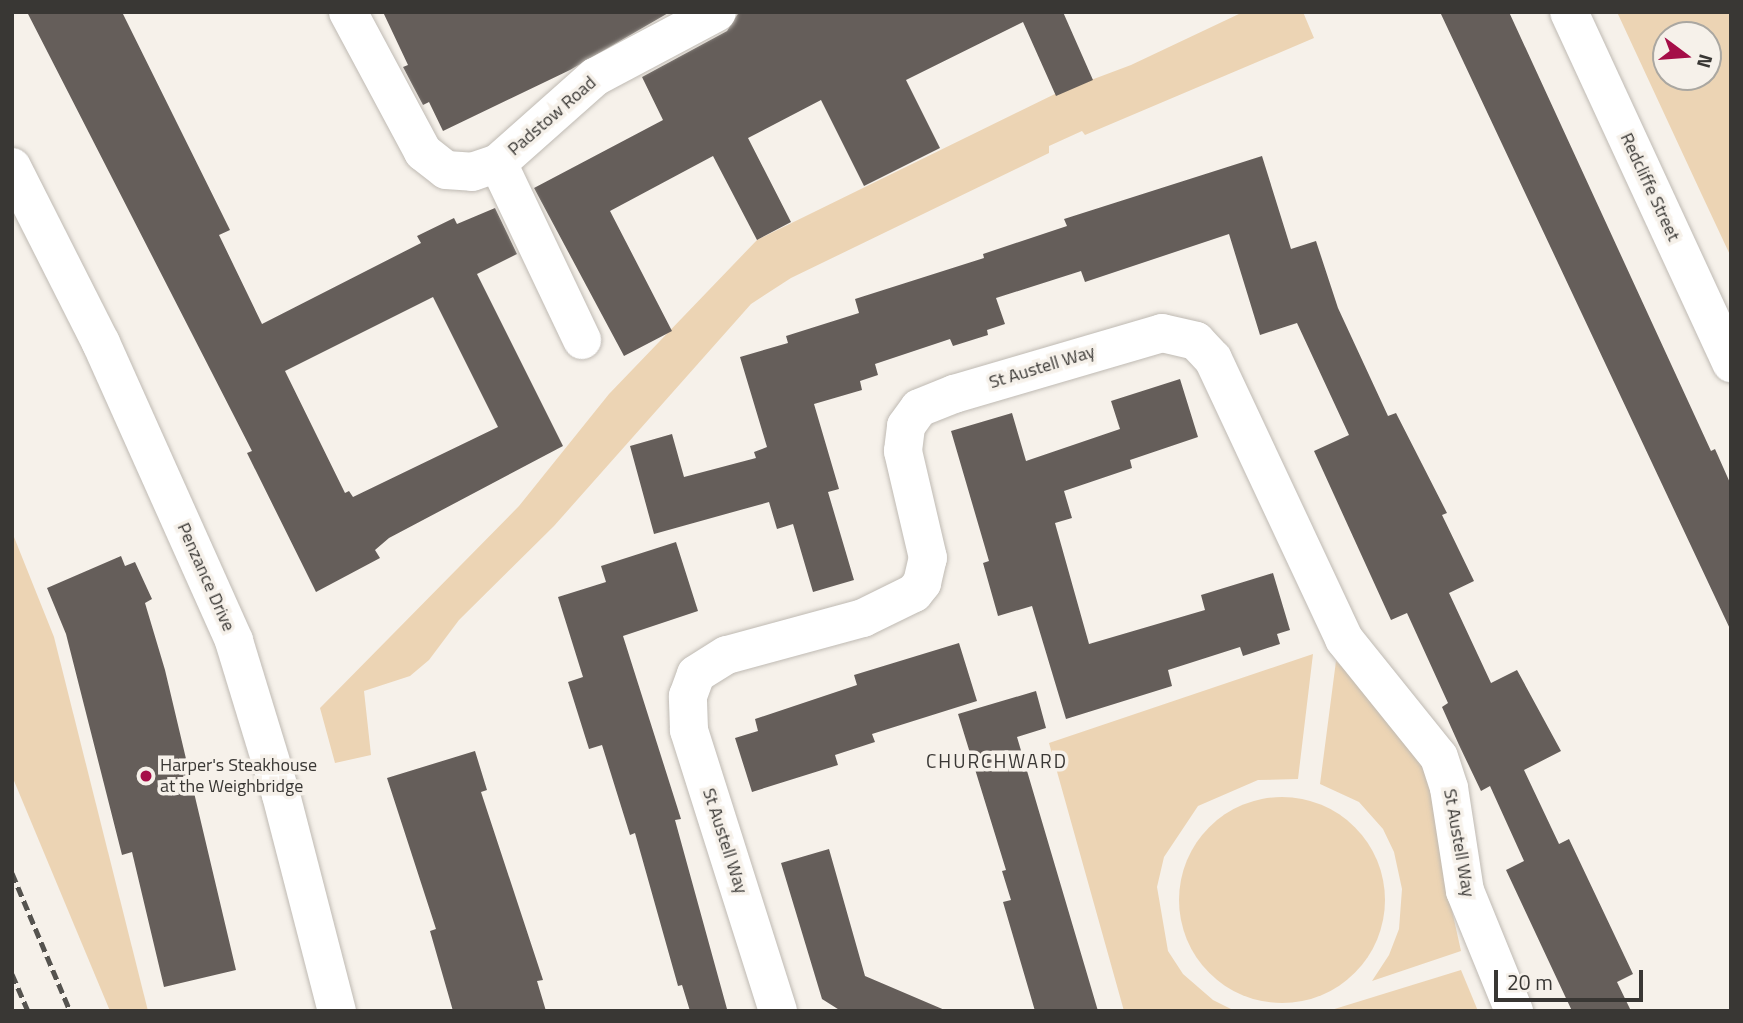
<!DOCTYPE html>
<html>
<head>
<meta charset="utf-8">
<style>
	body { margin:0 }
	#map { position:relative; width:1743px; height:1023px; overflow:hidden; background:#f6f1ea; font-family:"Titillium Web",sans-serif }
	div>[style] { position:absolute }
	.green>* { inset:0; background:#ecd4b4 }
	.round { border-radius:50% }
	.building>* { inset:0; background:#655e5a }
	.roads { filter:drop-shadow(0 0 2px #bfbab3) drop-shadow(0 0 2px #bfbab3) }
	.minor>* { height:38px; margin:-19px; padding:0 19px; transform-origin:19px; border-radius:19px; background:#fff }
	.rail>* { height:5px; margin-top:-2.5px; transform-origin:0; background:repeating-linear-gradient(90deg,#55534f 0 10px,transparent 0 15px) }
	.dots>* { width:19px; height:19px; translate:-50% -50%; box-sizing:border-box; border:4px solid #f6f1ea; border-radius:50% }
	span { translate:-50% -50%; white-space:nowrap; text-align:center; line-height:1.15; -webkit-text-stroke:7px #f6f1ea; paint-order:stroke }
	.street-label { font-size:18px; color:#393734 }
	.poi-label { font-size:18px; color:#393734 }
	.left { translate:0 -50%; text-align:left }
	.neighbourhood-label { font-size:19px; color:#393734; letter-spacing:2px }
	.frame { position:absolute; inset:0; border:14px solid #393734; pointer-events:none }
	.north { position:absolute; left:1652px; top:21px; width:70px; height:70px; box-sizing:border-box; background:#f6f1ea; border:2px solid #aaa7a1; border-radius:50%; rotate:106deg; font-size:19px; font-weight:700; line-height:28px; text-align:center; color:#393734 }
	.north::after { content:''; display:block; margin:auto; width:24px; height:32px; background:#a50e48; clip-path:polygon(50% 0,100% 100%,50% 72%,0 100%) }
	.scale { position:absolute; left:1494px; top:970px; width:149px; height:32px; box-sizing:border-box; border:4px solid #393734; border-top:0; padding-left:9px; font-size:21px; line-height:24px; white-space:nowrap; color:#393734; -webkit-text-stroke:5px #f6f1ea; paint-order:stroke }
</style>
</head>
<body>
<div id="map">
	<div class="green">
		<div style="clip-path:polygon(1303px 12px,1314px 38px,1085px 135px,1082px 131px,1049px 146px,1049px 153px,791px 278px,751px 304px,554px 526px,459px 620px,429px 660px,410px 676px,364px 691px,371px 755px,335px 763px,320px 708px,519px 506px,609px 394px,757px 240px,1059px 92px,1131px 65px,1241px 13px)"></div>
		<div style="clip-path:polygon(evenodd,1617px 12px,1731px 12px,1731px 257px,1701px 193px,1617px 12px,1666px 35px,1708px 35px,1708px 77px,1666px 77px,1666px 35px)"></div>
		<div style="clip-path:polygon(12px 532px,54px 637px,148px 1011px,110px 1011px,12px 776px)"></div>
		<div style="clip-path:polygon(1313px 654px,1298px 779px,1258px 780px,1198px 806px,1164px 857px,1157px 887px,1168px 951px,1183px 974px,1213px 1000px,1235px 1011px,1124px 1011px,1049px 743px)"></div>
		<div style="clip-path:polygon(1336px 661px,1380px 705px,1431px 773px,1443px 870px,1461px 951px,1372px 981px,1389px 955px,1399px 929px,1402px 889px,1394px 852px,1383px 829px,1359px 802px,1320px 784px)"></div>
		<div class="round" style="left:1179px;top:797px;width:206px;height:206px"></div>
		<div style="clip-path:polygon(1461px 970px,1478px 1011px,1328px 1011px)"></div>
	</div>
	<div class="building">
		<div style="clip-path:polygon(evenodd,27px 12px,122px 12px,230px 230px,219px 235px,262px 324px,421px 243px,417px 236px,454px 218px,457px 224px,495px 208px,517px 254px,477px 274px,563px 446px,389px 538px,375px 550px,380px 558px,316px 592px,247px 453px,252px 451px,27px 12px,433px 297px,498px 427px,353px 497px,349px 491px,345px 493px,285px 371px,433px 297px)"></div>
		<div style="clip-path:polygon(383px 12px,670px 12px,570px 70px,443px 131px,429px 102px,423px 105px,414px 88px,403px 67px,408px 65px)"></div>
		<div style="clip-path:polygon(739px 12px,1063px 12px,1093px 80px,1056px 96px,1023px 22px,906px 80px,940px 148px,864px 186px,821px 100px,748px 138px,791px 222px,757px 240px,713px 156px,610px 211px,672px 331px,624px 356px,534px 188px,663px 120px,642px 77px,727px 31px)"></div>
		<div style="clip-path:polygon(1440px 12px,1509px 12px,1711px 451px,1715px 449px,1731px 485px,1731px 631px)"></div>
		<div style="clip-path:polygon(1262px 156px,1291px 249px,1316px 241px,1338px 308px,1388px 416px,1396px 413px,1447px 513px,1442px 515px,1474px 581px,1449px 593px,1491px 683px,1517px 670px,1561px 751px,1524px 770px,1559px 844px,1569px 839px,1633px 974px,1617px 982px,1631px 1011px,1572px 1011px,1506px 870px,1524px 861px,1490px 786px,1481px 791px,1459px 745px,1442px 707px,1448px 703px,1407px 613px,1391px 620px,1314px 451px,1349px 435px,1297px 323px,1260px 335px,1229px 234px,1085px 282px,1081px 271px,996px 298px,1005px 324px,987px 330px,988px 335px,953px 346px,950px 339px,875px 364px,878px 375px,860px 381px,862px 390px,814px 404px,839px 489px,828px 492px,854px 580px,813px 592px,793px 524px,777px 529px,769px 502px,654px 534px,630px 446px,672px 434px,684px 477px,756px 458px,754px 452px,767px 447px,740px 357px,788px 343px,786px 336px,859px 313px,855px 299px,984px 258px,983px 254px,1067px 226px,1064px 219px)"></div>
		<div style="clip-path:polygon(1180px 379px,1198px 437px,1130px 460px,1132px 468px,1064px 491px,1072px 518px,1055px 523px,1089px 644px,1205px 610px,1201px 595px,1273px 573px,1290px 630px,1277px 634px,1280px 644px,1243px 656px,1240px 647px,1168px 670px,1172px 686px,1066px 719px,1032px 606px,998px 616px,983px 563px,989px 561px,951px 431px,1012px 413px,1026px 461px,1120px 429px,1111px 401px)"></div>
		<div style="clip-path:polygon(676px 542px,698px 611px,623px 636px,681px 819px,675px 820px,727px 1009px,723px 1011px,690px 1011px,682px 985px,678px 986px,635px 833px,630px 835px,602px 745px,589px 749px,568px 682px,583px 677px,558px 597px,606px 582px,601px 566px)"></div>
		<div style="clip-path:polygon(121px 556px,125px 566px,135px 562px,152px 599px,145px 603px,165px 670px,236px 970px,164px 987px,132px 852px,122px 855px,66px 634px,47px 588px)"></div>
		<div style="clip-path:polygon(959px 643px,977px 701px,872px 734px,875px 742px,835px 755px,838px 765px,752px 792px,735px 738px,758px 731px,755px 719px,857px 685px,854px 675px)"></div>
		<div style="clip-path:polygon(1036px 691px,1046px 728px,1017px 737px,1098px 1011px,1035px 1011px,1003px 902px,1011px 900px,1002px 871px,1006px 870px,958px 714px)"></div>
		<div style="clip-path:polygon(475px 751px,487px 790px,481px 792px,543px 980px,537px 981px,546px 1011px,453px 1011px,430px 931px,436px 929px,387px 778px)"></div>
		<div style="clip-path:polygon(829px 849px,865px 976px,947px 1011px,841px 1011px,822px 999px,781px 863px)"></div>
	</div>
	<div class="roads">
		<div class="minor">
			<div style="left:348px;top:12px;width:159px;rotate:61.8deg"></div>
			<div style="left:423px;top:152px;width:29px;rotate:38deg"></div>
			<div style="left:446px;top:170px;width:26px;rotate:4deg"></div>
			<div style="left:472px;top:172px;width:28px;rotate:-19deg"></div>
			<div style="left:498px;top:163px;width:130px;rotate:-41.6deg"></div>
			<div style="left:595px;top:77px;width:138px;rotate:-28deg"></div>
			<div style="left:1569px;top:12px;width:387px;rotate:65.2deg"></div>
			<div style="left:498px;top:163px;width:196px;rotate:64.6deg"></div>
			<div style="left:12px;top:167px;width:197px;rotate:63.2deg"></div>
			<div style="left:101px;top:343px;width:326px;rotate:65.9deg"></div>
			<div style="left:234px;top:641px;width:161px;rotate:73deg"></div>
			<div style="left:281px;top:795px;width:223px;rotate:75.5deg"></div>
			<div style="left:778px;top:1011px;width:295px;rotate:-107.6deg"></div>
			<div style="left:689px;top:730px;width:34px;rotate:-92deg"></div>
			<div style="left:688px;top:696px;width:23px;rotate:-70deg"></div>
			<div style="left:696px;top:674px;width:36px;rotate:-32deg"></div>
			<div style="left:727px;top:655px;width:141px;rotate:-15.2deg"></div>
			<div style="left:863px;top:618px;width:57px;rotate:-26.1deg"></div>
			<div style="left:914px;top:593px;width:13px;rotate:-51deg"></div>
			<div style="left:922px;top:583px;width:26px;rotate:-77deg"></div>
			<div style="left:928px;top:558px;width:110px;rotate:-103.2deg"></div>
			<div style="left:903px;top:451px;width:25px;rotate:-83deg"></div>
			<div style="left:906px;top:426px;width:22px;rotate:-54deg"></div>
			<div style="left:919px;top:408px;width:38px;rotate:-22deg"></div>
			<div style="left:954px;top:394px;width:217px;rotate:-16.3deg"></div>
			<div style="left:1162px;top:333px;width:35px;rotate:13deg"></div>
			<div style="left:1196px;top:341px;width:25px;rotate:47deg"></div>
			<div style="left:1213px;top:359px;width:309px;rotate:64.9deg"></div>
			<div style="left:1344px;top:639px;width:151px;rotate:51.2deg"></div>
			<div style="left:1439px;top:757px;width:33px;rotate:72deg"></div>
			<div style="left:1449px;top:788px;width:104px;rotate:81.2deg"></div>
			<div style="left:1465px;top:891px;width:130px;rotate:67.8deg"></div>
		</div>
	</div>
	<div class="rail">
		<div style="left:12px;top:873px;width:150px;rotate:67.2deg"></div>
		<div style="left:12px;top:974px;width:40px;rotate:66.6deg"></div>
	</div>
	<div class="dots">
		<div style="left:146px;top:776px;background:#a50e48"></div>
	</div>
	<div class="street-label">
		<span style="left:552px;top:116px;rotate:-41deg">Padstow Road</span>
		<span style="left:1650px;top:187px;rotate:65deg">Redcliffe Street</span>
		<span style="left:1042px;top:367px;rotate:-17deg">St Austell Way</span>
		<span style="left:206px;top:577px;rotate:66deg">Penzance Drive</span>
		<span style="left:725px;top:841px;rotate:72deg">St Austell Way</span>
		<span style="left:1459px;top:843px;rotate:80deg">St Austell Way</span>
	</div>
	<div class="poi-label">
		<span class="left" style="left:160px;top:776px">Harper's Steakhouse<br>at the Weighbridge</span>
	</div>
	<div class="neighbourhood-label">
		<span style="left:997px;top:761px">CHURCHWARD</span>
	</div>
	<div class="frame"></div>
	<div class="north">N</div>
	<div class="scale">20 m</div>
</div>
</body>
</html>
